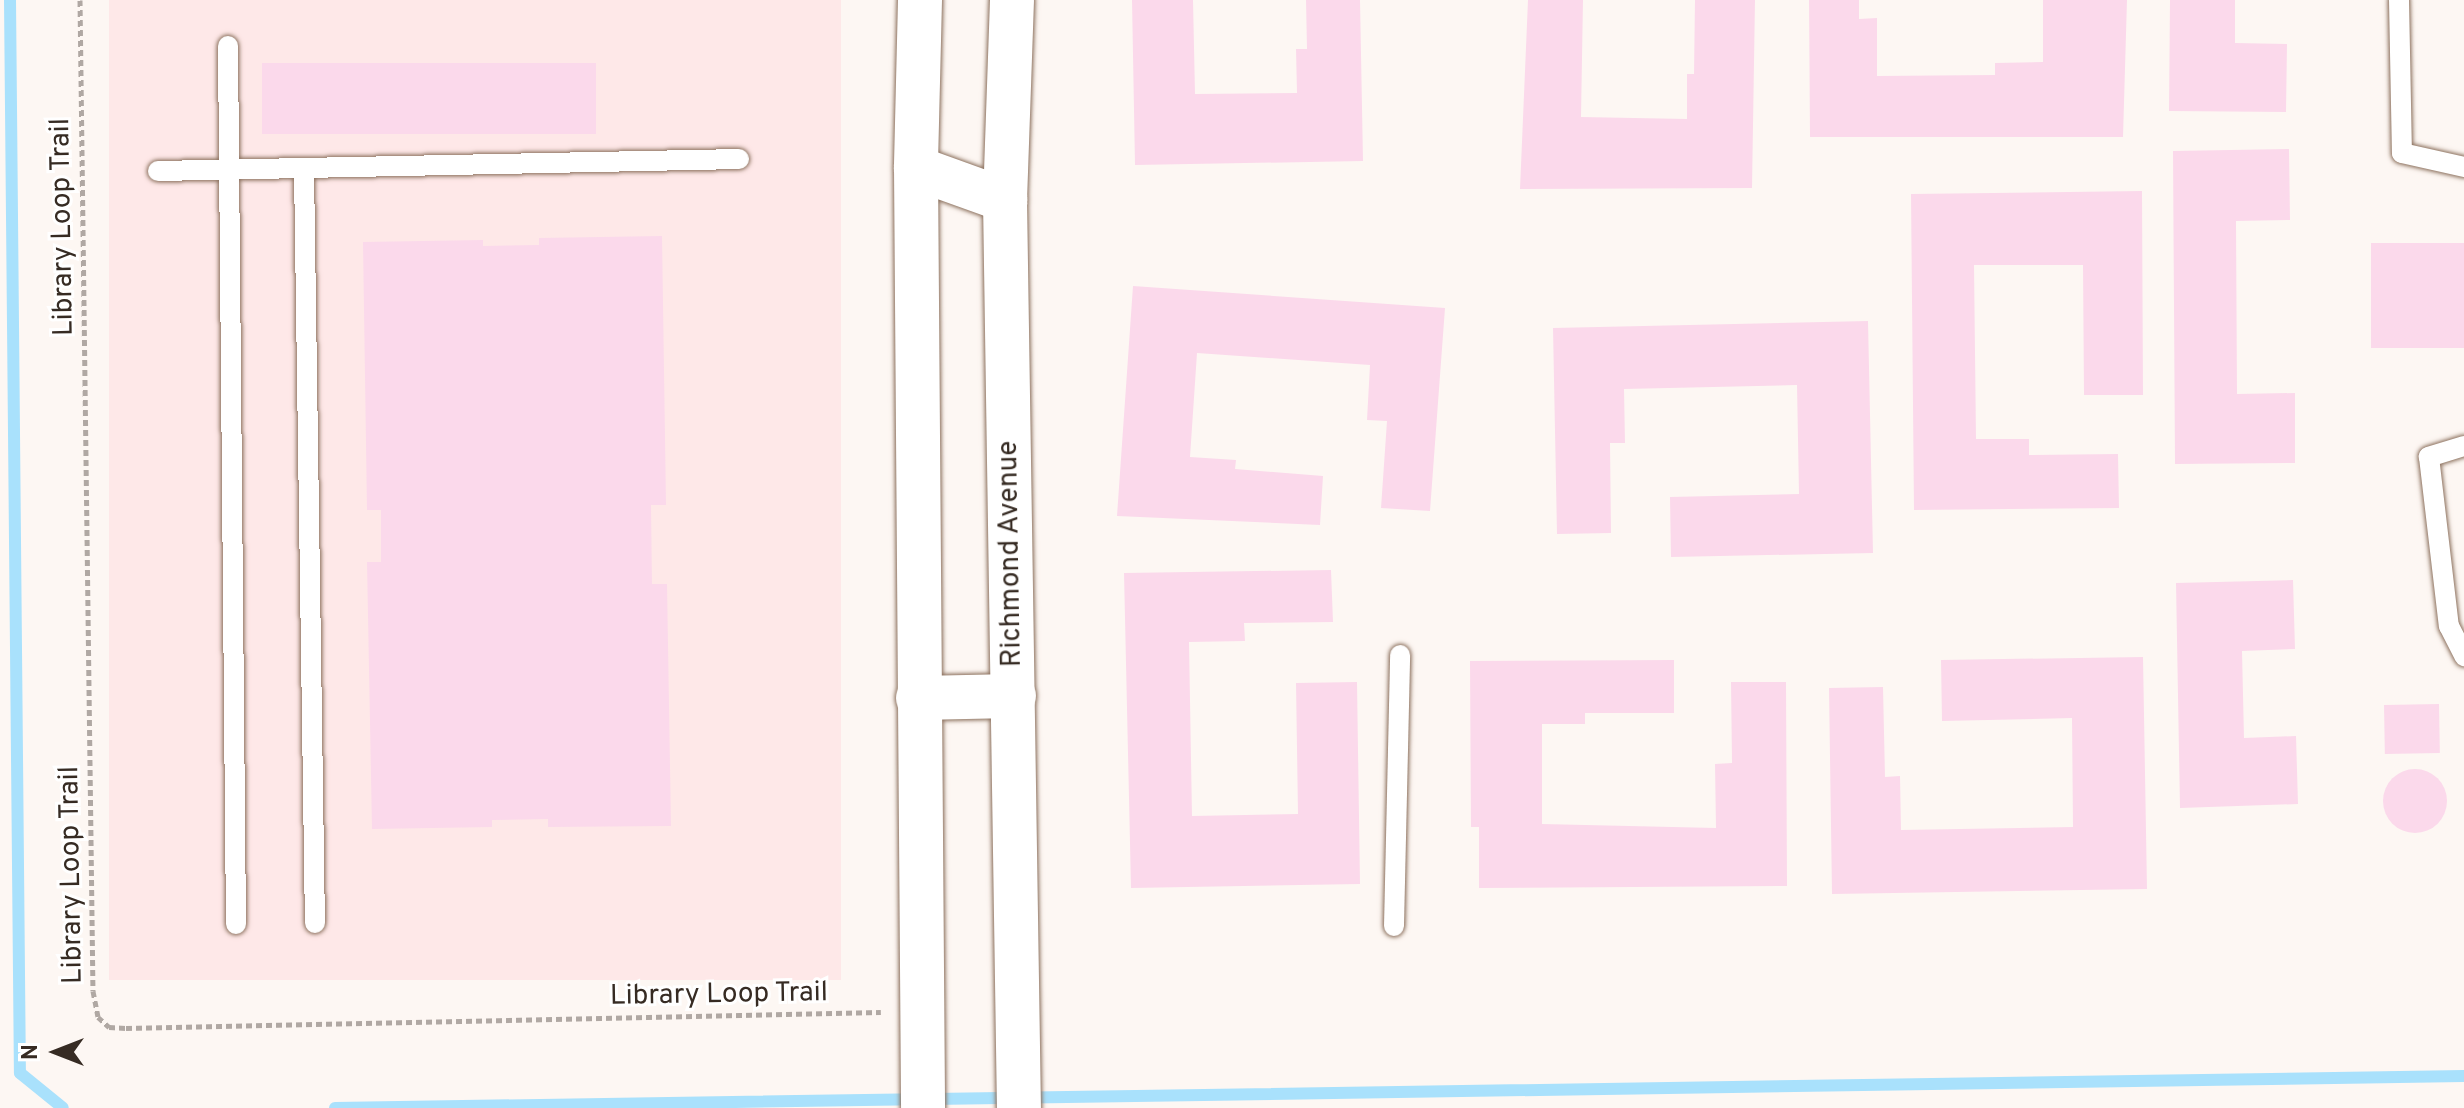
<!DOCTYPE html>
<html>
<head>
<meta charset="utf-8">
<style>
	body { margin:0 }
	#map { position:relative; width:2464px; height:1108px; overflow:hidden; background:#fdf7f3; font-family:Overpass,sans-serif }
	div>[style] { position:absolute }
	.commercial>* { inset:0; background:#fee8e8; transform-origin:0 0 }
	.stream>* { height:12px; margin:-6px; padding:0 6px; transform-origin:6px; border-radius:6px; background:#a9e1fc }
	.building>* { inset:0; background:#fbd9eb; transform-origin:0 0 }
	.round { border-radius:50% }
	.path>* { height:5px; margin-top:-2.5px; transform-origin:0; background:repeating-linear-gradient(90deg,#b0a8a3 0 6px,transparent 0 10px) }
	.roads { filter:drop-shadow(0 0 2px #8d725f) drop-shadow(0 0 2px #8d725f) }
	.service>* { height:20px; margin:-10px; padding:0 10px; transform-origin:10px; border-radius:10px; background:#fff }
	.secondary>* { height:44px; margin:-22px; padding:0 22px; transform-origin:22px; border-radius:22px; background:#fff }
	span { translate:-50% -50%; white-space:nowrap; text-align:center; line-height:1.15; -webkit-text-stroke:6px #fff; paint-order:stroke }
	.street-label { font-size:28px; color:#362b23 }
	.north { position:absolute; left:16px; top:1012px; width:80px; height:80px; -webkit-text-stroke:6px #fff; paint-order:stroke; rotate:270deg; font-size:22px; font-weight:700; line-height:32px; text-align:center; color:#362b23 }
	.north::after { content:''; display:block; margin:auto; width:28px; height:36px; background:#362b23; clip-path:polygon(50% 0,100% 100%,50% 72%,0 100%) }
</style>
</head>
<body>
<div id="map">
	<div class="commercial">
		<div style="left:109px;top:0;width:732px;height:980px"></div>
	</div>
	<div class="stream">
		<div style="left:10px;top:0;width:1073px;rotate:89.47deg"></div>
		<div style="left:20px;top:1073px;width:55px;rotate:39.1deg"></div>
		<div style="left:335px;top:1108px;width:2129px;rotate:-0.86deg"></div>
	</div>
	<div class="building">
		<div style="clip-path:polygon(1132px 0,1193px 0,1195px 94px,1297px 93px,1296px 49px,1307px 49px,1306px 0,1360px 0,1363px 161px,1135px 165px)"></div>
		<div style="clip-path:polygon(1528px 0,1583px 0,1581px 117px,1687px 119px,1687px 74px,1694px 74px,1695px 0,1755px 0,1752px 188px,1520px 189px)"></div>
		<div style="clip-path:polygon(1809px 0,1859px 0,1859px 19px,1877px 18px,1877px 76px,1995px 75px,1995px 63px,2043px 62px,2043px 0,2127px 0,2123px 137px,1810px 137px)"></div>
		<div style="clip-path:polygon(2170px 0,2235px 0,2235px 43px,2287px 44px,2286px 112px,2169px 111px)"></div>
		<div style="left:262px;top:63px;width:334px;height:71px"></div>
		<div style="clip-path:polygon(2289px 149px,2290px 220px,2236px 221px,2237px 394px,2295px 393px,2295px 463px,2175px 464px,2173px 151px)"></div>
		<div style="clip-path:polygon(2142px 191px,2143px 395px,2084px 395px,2083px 265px,1974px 265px,1976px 439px,2029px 439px,2029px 455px,2118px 454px,2119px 508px,1914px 510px,1911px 194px)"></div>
		<div style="clip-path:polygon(662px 236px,666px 505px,651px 505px,652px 584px,667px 584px,671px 826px,548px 827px,548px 819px,492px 820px,492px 827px,372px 829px,367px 562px,381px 562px,381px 510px,367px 510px,363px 242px,483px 240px,483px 246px,539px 245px,539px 238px)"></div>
		<div style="left:2464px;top:243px;width:105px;height:93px;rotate:90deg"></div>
		<div style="clip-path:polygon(1133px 286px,1445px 308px,1430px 511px,1381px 508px,1387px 421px,1367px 420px,1370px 365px,1197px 353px,1190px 457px,1236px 460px,1235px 469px,1323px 476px,1320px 525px,1117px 516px)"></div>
		<div style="clip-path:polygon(1868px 321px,1873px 553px,1671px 557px,1670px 497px,1799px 494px,1797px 385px,1624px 389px,1625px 443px,1610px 443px,1611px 533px,1557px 534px,1553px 328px)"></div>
		<div style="clip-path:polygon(1331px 570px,1333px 622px,1244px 623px,1245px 641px,1189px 642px,1192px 816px,1298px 814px,1296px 683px,1357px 682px,1360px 884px,1131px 888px,1124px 573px)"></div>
		<div style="clip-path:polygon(2293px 580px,2295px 649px,2242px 651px,2244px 738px,2296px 736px,2298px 804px,2180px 808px,2176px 583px)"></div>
		<div style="clip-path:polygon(2143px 657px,2147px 889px,1832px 894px,1829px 688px,1883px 687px,1885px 777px,1900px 776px,1901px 830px,2073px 827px,2072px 718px,1942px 721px,1941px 660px)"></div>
		<div style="clip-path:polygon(1674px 660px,1674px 713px,1585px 713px,1585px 724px,1542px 724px,1542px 824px,1716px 828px,1715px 764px,1732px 763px,1731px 682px,1786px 682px,1787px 886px,1479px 888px,1479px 827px,1471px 827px,1470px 661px)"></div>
		<div style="left:2439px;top:704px;width:49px;height:55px;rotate:89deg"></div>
		<div class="round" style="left:2383px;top:769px;width:64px;height:64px"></div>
	</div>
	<div class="path">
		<div style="left:80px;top:0;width:991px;rotate:89.25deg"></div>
		<div style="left:93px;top:991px;width:26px;rotate:79deg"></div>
		<div style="left:98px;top:1017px;width:15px;rotate:42deg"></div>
		<div style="left:109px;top:1027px;width:17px;rotate:3deg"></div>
		<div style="left:126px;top:1028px;width:755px;rotate:-1.21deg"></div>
	</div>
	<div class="roads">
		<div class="service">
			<div style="left:2399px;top:0;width:153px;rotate:88.9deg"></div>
			<div style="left:2402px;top:153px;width:64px;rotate:12.7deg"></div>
			<div style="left:228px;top:46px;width:878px;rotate:89.48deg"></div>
			<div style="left:304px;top:168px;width:755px;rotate:89.17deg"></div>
			<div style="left:158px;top:171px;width:581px;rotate:-1.18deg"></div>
			<div style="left:2464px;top:446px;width:37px;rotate:163deg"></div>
			<div style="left:2429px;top:457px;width:170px;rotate:83.3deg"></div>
			<div style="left:2449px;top:626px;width:34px;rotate:63deg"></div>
			<div style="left:1394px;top:926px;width:271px;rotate:-88.7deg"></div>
		</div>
		<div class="secondary">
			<div style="left:920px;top:0;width:168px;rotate:91.4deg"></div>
			<div style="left:916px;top:168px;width:940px;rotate:89.57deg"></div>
			<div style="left:1012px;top:0;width:200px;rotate:92deg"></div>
			<div style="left:1005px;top:200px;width:908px;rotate:89.12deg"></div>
			<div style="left:916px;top:168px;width:95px;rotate:19.8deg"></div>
			<div style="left:918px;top:698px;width:96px;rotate:-1.2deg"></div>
		</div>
	</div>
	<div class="street-label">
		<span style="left:63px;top:227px;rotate:-91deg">Library Loop Trail</span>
		<span style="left:1011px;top:554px;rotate:-91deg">Richmond Avenue</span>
		<span style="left:72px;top:875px;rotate:-91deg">Library Loop Trail</span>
		<span style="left:719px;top:995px;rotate:-1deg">Library Loop Trail</span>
	</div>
	<div class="north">N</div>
</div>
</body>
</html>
